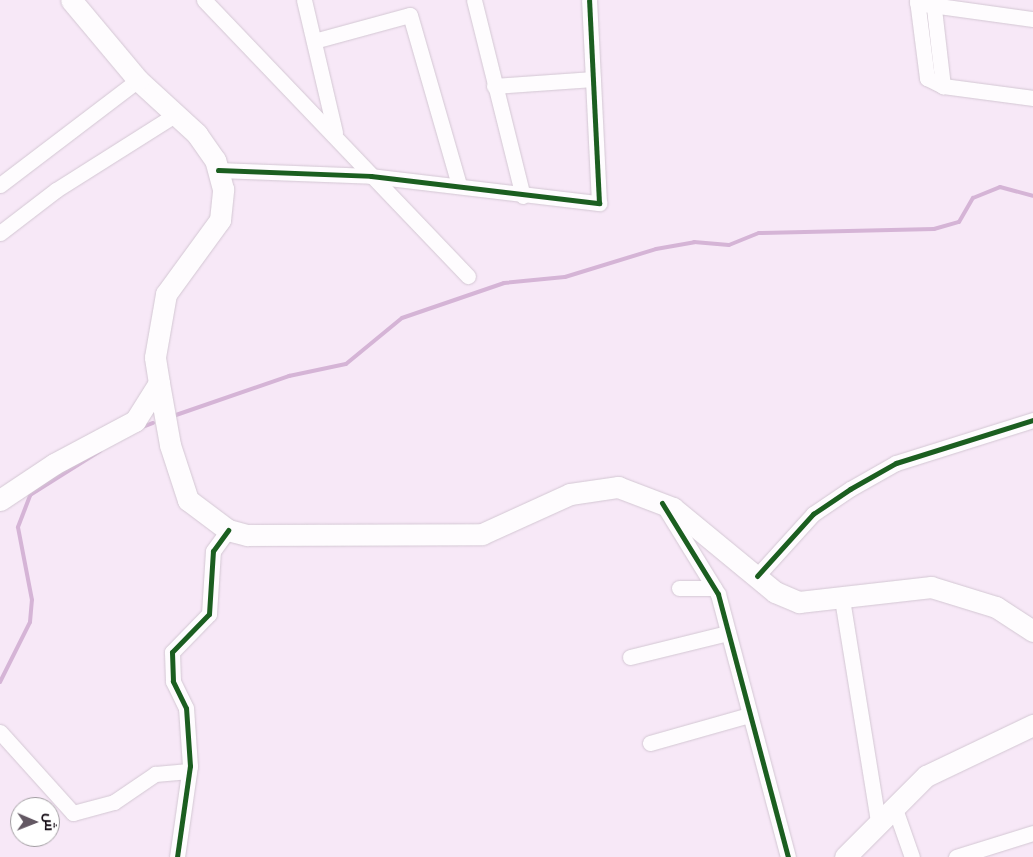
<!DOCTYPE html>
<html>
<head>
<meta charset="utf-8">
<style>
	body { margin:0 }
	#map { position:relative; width:1033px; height:857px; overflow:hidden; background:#f7e8f7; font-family:Figtree,Cairo,sans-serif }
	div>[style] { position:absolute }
	.stream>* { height:4px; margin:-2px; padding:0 2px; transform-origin:2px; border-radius:2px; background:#d5b4d6 }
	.roads { filter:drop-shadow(0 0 1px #d3c7d3) drop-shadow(0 0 1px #d3c7d3) }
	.street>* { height:15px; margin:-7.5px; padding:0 7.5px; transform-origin:7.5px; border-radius:7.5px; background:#fefcfe }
	.secondary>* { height:21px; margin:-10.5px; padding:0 10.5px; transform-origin:10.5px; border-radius:10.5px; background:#fefcfe }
	.cycleway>* { height:5px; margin:-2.5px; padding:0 2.5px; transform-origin:2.5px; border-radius:2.5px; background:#1b5e20 }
	span { translate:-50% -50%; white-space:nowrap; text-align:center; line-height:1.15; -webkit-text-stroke:4px #fff; paint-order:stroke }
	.north { position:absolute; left:10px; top:797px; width:50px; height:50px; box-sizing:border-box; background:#fff; border:1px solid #a19da1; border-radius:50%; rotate:91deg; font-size:14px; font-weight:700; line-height:20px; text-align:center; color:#130a13 }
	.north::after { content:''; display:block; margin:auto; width:18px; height:22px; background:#635863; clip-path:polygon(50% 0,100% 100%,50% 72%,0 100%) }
</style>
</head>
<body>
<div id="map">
	<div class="stream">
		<div style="left:176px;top:415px;width:120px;rotate:-19deg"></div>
		<div style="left:289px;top:376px;width:58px;rotate:-11.9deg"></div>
		<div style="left:346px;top:364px;width:72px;rotate:-39.4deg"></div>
		<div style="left:402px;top:318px;width:108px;rotate:-18.9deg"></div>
		<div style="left:504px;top:283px;width:61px;rotate:-5.6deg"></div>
		<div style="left:565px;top:277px;width:95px;rotate:-17.1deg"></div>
		<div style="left:656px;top:249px;width:39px;rotate:-10deg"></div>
		<div style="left:694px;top:242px;width:35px;rotate:5deg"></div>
		<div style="left:729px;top:245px;width:32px;rotate:-22deg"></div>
		<div style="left:759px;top:233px;width:175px;rotate:-1.3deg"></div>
		<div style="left:934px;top:229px;width:26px;rotate:-16deg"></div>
		<div style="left:959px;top:222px;width:28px;rotate:-60deg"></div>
		<div style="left:973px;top:198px;width:29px;rotate:-22deg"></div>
		<div style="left:1000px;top:187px;width:34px;rotate:15deg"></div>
		<div style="left:140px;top:428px;width:14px;rotate:-21deg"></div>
		<div style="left:0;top:682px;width:67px;rotate:-63.4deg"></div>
		<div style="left:30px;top:622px;width:22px;rotate:-85deg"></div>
		<div style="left:32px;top:600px;width:74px;rotate:-100.9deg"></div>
		<div style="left:18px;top:527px;width:34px;rotate:-69deg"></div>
		<div style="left:30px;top:495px;width:83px;rotate:-32.2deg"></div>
	</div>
	<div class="roads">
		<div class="street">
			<div style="left:204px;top:0;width:382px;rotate:46.3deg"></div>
			<div style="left:304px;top:0;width:136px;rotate:76.8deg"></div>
			<div style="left:474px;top:0;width:202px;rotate:76deg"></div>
			<div style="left:917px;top:0;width:79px;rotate:82.7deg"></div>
			<div style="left:927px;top:78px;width:18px;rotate:27deg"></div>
			<div style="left:943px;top:86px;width:91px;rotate:7.6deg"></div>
			<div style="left:933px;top:0;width:87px;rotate:83.4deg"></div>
			<div style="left:917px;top:3px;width:117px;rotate:7.9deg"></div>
			<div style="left:314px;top:41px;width:99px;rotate:-15.2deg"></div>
			<div style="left:410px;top:15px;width:177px;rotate:73.9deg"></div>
			<div style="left:494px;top:86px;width:99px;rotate:-4deg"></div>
			<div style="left:218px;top:170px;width:153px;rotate:2.2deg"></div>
			<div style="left:371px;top:176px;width:230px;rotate:6.8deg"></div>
			<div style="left:599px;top:203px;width:203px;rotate:-92.8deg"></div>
			<div style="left:0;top:185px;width:173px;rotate:-37.3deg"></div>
			<div style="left:0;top:233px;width:71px;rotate:-37.5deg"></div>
			<div style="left:56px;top:190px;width:142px;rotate:-32.3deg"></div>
			<div style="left:662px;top:503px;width:107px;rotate:58.4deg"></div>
			<div style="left:718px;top:594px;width:272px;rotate:75.1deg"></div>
			<div style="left:757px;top:576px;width:84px;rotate:-47.9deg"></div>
			<div style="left:813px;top:514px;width:45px;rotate:-34deg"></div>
			<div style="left:850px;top:489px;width:53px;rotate:-29.5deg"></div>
			<div style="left:896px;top:463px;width:144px;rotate:-17.4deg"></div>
			<div style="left:679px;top:588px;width:35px"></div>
			<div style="left:842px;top:599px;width:225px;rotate:80.8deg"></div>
			<div style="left:630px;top:657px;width:101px;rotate:-13.8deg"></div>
			<div style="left:0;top:732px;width:109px;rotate:48deg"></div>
			<div style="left:73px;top:813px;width:42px;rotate:-15deg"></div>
			<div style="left:114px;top:802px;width:50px;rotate:-34.3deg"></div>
			<div style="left:155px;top:774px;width:34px;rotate:-5deg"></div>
			<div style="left:650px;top:743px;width:103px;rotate:-15.8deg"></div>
			<div style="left:894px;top:806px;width:54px;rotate:70.6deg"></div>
			<div style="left:177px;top:857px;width:92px;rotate:-81.9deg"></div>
			<div style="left:190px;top:766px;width:58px;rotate:-93.9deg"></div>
			<div style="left:186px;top:708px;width:30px;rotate:-116deg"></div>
			<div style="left:173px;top:681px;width:29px;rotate:-92deg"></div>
			<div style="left:172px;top:652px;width:53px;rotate:-45.8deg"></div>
			<div style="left:209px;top:614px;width:63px;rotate:-86.4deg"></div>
			<div style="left:213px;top:551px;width:26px;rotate:-54deg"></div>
			<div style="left:956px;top:857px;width:81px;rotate:-17.3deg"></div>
		</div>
		<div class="secondary">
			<div style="left:159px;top:383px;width:63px;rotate:79.9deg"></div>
			<div style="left:170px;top:445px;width:58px;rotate:71.9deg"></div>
			<div style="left:188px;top:500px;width:50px;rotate:36.9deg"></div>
			<div style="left:228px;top:530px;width:20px;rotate:15deg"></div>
			<div style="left:247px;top:535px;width:235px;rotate:-0.2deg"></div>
			<div style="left:482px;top:534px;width:97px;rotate:-24.4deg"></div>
			<div style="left:570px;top:494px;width:49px;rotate:-8.3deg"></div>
			<div style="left:618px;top:487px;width:59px;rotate:20.9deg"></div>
			<div style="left:673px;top:508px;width:132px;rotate:39.5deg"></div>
			<div style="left:775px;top:592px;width:26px;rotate:23deg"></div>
			<div style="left:799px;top:602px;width:133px;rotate:-6.5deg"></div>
			<div style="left:931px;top:587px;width:68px;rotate:17.1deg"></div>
			<div style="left:996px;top:607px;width:44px;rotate:33deg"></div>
			<div style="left:0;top:500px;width:65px;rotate:-33.7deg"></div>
			<div style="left:54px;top:464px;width:92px;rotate:-28deg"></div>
			<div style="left:135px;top:421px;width:45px;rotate:-57.7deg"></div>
			<div style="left:159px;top:383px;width:26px;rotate:-99deg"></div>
			<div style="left:155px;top:357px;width:64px;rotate:-80.1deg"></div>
			<div style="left:166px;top:294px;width:92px;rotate:-53.9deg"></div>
			<div style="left:220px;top:220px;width:31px;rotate:-84deg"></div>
			<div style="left:223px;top:189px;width:30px;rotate:-105deg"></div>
			<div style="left:215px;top:160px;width:32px;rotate:-125deg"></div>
			<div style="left:197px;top:134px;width:80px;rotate:-137.5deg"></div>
			<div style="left:138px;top:80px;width:104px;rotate:-129.9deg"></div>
			<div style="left:845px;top:857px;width:115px;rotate:-45deg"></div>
			<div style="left:926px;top:776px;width:119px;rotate:-25.5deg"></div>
		</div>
	</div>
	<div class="cycleway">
		<div style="left:218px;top:170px;width:153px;rotate:2.2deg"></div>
		<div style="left:371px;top:176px;width:230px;rotate:6.8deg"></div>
		<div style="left:599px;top:203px;width:203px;rotate:-92.8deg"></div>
		<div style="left:662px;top:503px;width:107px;rotate:58.4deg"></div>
		<div style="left:718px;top:594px;width:272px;rotate:75.1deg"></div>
		<div style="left:757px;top:576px;width:84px;rotate:-47.9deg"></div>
		<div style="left:813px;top:514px;width:45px;rotate:-34deg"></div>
		<div style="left:850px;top:489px;width:53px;rotate:-29.5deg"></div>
		<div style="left:896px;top:463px;width:144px;rotate:-17.4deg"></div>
		<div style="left:177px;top:857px;width:92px;rotate:-81.9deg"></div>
		<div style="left:190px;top:766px;width:58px;rotate:-93.9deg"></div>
		<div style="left:186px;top:708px;width:30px;rotate:-116deg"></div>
		<div style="left:173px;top:681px;width:29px;rotate:-92deg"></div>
		<div style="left:172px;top:652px;width:53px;rotate:-45.8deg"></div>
		<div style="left:209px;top:614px;width:63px;rotate:-86.4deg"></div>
		<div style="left:213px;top:551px;width:26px;rotate:-54deg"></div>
	</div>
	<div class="north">ش</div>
</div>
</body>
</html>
